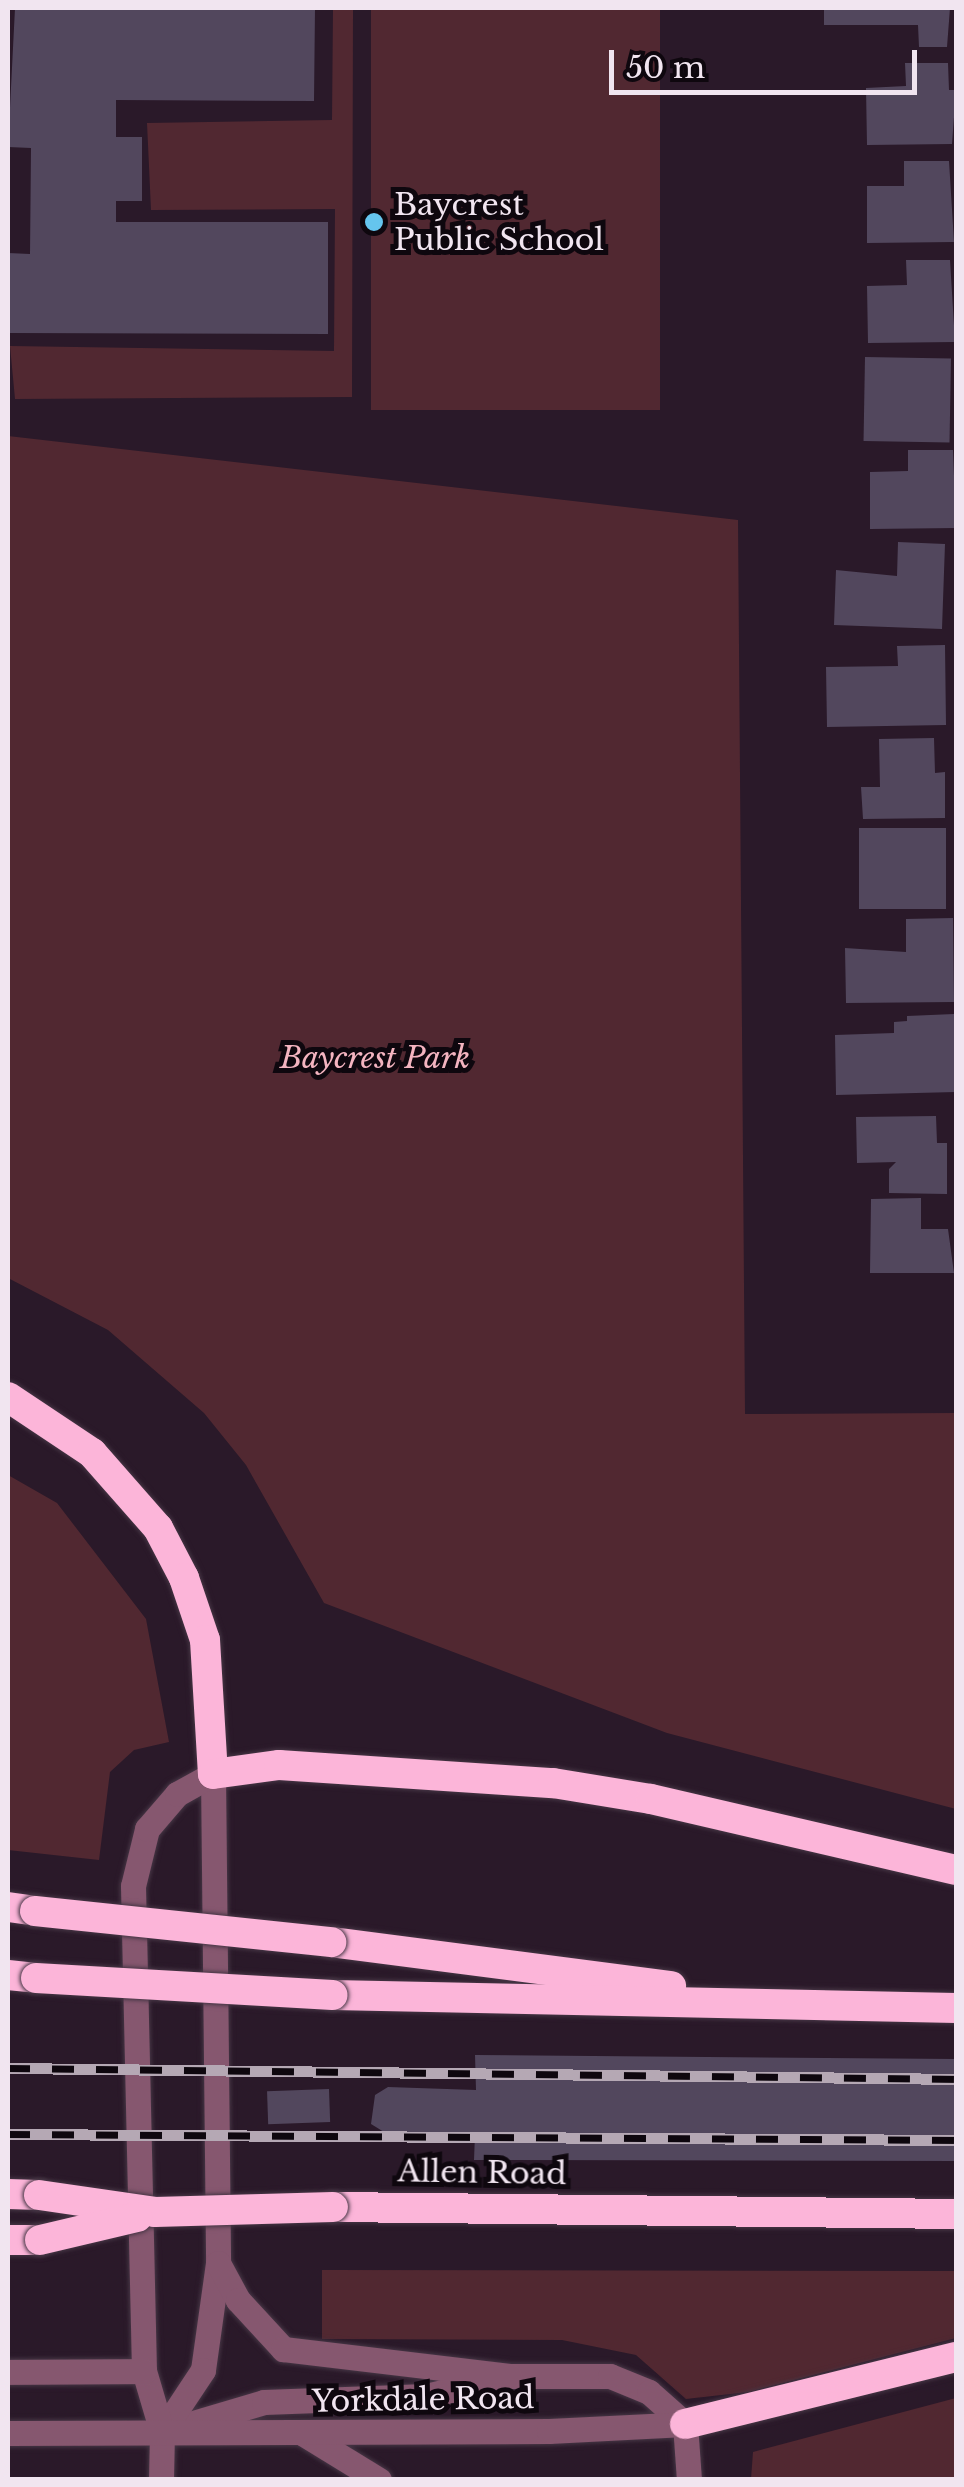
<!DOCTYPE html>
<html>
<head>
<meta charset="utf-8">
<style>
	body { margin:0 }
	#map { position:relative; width:964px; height:2487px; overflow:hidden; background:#2a1929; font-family:"Libre Baskerville",serif }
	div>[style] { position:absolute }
	.green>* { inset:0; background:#512831; transform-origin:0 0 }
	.building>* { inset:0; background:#52475d; transform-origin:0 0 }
	.roads { filter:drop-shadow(0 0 2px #463645) drop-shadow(0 0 2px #463645) }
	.service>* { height:25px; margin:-12.5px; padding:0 12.5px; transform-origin:12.5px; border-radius:12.5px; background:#86576f }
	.minor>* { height:25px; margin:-12.5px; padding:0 12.5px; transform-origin:12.5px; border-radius:12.5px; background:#86576f }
	.tertiary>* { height:25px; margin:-12.5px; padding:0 12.5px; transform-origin:12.5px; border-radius:12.5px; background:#86576f }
	.motorway>* { height:30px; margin:-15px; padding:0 15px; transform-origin:15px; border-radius:15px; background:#fcb5d9 }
	.rail>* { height:11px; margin-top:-5.5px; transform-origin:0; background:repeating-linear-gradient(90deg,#0e070e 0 22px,#b5a8b4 0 44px); box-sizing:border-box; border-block:2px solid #b5a8b4 }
	.bridges { filter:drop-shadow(0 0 2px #463645) drop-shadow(0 0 2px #463645) }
	.motorway-bridge>* { height:30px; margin:-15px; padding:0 15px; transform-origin:15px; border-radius:15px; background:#fcb5d9 }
	.dots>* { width:28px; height:28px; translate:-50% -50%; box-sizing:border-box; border:5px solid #0e070e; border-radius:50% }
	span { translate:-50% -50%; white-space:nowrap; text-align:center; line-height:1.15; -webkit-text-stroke:10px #0e070e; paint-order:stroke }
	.poi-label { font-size:30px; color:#f1e5f0 }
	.left { translate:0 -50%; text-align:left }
	.park-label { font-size:30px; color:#f4b4c0; font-style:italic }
	.street-label { font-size:30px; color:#f1e5f0 }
	.frame { position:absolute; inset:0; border:10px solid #f1e5f0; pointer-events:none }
	.scale { position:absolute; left:609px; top:50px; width:308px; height:45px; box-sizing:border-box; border:5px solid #f1e5f0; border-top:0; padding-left:12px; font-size:30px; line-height:35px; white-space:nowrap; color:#f1e5f0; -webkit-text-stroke:8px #0e070e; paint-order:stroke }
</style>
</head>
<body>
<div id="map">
	<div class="green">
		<div style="clip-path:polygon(333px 8px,353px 8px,352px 397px,15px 399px,10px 346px,334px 351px,335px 209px,151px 210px,147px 123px,332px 120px)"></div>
		<div style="left:371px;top:8px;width:289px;height:402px"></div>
		<div style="clip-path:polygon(8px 436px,738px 520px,745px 1414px,956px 1413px,956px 1809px,667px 1733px,324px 1603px,246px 1465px,204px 1413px,108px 1330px,8px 1278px)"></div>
		<div style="clip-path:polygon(8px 1475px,57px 1503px,146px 1619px,169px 1742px,134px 1750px,110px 1772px,99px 1860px,8px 1850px)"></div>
		<div style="clip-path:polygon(322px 2270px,956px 2271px,956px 2338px,748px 2392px,686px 2399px,636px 2355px,562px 2340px,322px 2339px)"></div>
		<div style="clip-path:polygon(956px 2398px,956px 2479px,751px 2479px,753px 2452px)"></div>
	</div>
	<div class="building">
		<div style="clip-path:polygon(15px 8px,315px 8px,314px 101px,116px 100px,116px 137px,142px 137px,142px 201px,116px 201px,116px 222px,328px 222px,328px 334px,8px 333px,8px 253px,30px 254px,31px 148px,8px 147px)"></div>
		<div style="clip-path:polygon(824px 8px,950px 8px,947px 47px,919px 47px,918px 25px,824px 25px)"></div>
		<div style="clip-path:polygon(905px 63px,948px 63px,949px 90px,956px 90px,952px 144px,867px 145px,866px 88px,906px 86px)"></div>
		<div style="clip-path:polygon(904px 161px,949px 161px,954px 242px,867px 243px,867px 186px,904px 186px)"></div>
		<div style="clip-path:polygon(906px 260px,950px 260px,955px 342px,868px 343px,867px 286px,907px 285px)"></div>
		<div style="left:865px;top:357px;width:86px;height:84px;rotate:1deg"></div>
		<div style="clip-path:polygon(908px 450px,953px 450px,956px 528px,870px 529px,870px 472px,908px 471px)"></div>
		<div style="clip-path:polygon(898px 542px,945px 544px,942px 629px,834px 625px,836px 570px,897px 576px)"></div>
		<div style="clip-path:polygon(945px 645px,946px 725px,827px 727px,826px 667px,898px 666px,897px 646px)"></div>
		<div style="clip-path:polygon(934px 738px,935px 773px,945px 772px,945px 818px,863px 819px,861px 787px,880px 787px,879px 739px)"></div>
		<div style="left:859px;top:828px;width:87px;height:81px"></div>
		<div style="clip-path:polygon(953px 918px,954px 1002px,846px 1003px,845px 948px,906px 952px,906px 919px)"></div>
		<div style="clip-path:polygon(954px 1014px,956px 1092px,836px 1095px,835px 1035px,894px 1033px,894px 1022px,907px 1021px,907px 1016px)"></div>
		<div style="clip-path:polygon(936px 1116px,937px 1143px,947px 1143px,947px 1194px,889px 1193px,889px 1169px,896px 1162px,857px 1163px,856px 1117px)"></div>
		<div style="clip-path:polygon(921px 1198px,921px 1229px,948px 1229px,954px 1273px,870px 1273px,871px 1199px)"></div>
		<div style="clip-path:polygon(475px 2055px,956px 2059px,956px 2161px,474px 2160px,475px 2134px,384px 2132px,371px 2124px,375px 2095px,388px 2087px,476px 2090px)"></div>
		<div style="left:329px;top:2089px;width:33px;height:62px;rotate:88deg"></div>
	</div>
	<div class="roads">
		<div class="service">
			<div style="left:304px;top:2434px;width:88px;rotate:31.5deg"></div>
			<div style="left:161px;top:2480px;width:48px;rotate:-88.8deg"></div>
		</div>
		<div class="minor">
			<div style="left:173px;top:2429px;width:95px;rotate:-16.5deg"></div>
			<div style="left:264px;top:2402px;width:162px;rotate:-2.1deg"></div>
			<div style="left:426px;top:2396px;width:85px;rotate:-13.5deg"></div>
			<div style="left:509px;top:2376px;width:101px"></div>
			<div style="left:610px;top:2376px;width:42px;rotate:22.3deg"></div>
			<div style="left:649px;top:2392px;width:48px;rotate:41.6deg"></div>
			<div style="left:685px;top:2424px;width:56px;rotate:85.9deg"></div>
		</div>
		<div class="tertiary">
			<div style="left:213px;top:1774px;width:489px;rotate:89.4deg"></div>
			<div style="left:218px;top:2263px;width:108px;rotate:98deg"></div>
			<div style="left:203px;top:2370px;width:74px;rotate:123.5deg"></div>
			<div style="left:162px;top:2432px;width:64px;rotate:-106.4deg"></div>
			<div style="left:144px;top:2371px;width:485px;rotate:-91.3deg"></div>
			<div style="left:133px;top:1886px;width:59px;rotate:-76.2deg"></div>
			<div style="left:147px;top:1829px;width:46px;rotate:-49.4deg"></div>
			<div style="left:177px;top:1794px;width:41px;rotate:-29.1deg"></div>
			<div style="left:218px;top:2263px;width:42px;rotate:61.6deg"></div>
			<div style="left:238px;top:2300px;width:67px;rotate:47.4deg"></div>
			<div style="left:283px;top:2349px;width:228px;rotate:6.8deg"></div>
			<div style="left:8px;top:2372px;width:136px;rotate:-0.4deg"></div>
			<div style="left:8px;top:2433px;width:541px;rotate:-0.21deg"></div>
			<div style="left:549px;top:2431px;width:136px;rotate:-2.9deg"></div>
		</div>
		<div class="motorway">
			<div style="left:8px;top:1397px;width:101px;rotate:33.7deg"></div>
			<div style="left:92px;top:1453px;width:100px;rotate:48.7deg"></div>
			<div style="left:158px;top:1528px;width:56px;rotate:62.5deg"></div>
			<div style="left:184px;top:1578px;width:65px;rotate:71.3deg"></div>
			<div style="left:205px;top:1640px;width:134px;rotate:86.6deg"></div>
			<div style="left:213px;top:1774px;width:67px;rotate:-7.8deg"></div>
			<div style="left:279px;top:1765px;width:275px;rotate:3.8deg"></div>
			<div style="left:553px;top:1783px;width:99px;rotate:9.3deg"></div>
			<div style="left:651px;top:1799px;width:313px;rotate:13.1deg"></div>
			<div style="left:8px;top:1907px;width:27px;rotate:8deg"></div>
			<div style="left:331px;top:1942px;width:343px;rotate:7.4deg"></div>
			<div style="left:8px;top:1975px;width:28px;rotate:6deg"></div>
			<div style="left:333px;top:1995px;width:623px;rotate:1.2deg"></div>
			<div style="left:8px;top:2194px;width:31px;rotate:2deg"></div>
			<div style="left:333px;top:2207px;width:623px;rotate:0.64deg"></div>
			<div style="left:8px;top:2240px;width:32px"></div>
			<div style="left:685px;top:2424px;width:279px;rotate:-13.9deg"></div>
		</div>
	</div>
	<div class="rail">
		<div style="left:8px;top:2068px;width:948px;rotate:0.66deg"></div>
		<div style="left:8px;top:2134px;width:948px;rotate:0.36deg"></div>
	</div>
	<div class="bridges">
		<div class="motorway-bridge">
			<div style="left:35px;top:1911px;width:298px;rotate:6deg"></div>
			<div style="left:36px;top:1978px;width:297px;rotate:3.3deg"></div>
			<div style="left:39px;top:2195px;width:117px;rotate:8.3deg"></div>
			<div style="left:155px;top:2212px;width:178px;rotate:-1.6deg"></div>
			<div style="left:40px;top:2240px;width:100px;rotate:-13.3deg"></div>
		</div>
	</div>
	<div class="dots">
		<div style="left:374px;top:222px;background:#65c5ee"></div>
	</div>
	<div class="poi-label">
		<span class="left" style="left:394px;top:222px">Baycrest<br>Public School</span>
	</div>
	<div class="park-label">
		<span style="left:375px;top:1058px">Baycrest Park</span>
	</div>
	<div class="street-label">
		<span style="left:482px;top:2173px;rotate:1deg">Allen Road</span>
		<span style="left:423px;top:2400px;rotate:-1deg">Yorkdale Road</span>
	</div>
	<div class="frame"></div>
	<div class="scale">50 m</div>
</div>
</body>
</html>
